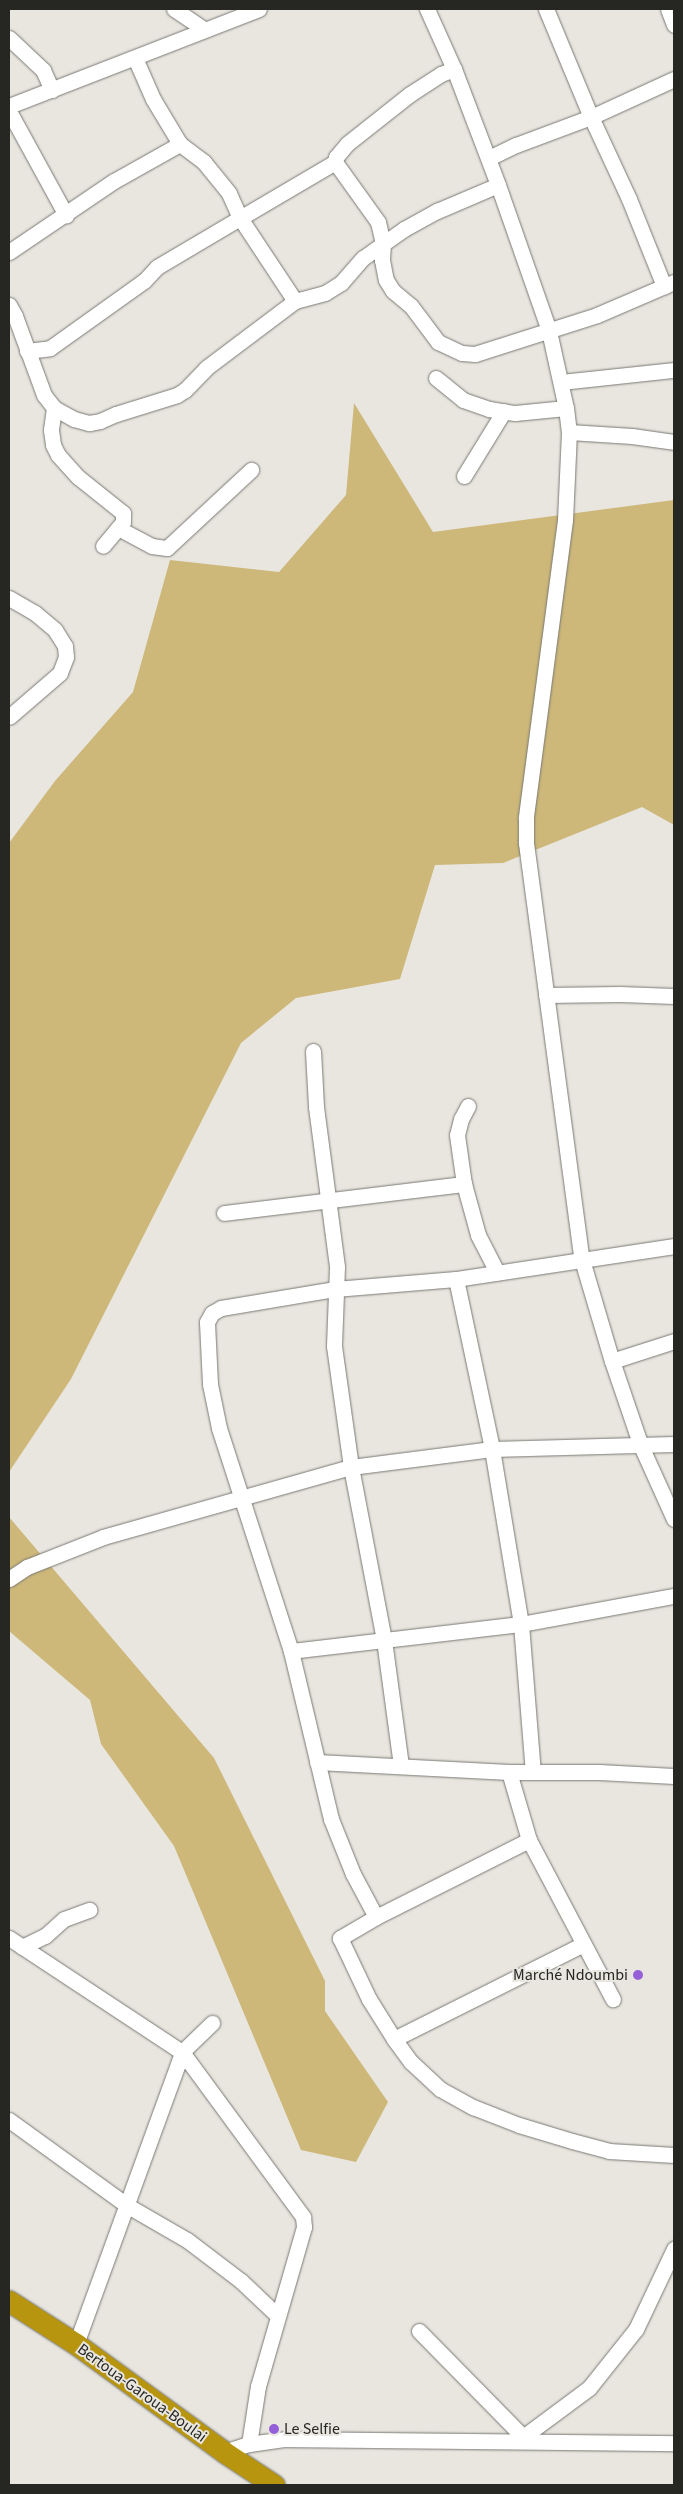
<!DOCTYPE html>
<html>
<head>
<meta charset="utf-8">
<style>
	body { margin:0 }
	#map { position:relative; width:683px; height:2494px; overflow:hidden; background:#e8e6df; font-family:"Source Sans 3",sans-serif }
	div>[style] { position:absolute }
	.green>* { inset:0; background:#cdb87a }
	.roads { filter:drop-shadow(0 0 1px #7a7873) drop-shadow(0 0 1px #7a7873) }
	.minor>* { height:15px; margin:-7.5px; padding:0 7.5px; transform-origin:7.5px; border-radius:7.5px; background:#fff }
	.highway>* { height:21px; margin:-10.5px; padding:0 10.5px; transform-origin:10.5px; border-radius:10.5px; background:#b8950e }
	.dots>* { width:14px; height:14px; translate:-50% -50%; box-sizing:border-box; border:2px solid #e8e6df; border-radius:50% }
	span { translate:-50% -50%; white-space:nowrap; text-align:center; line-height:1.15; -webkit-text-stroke:4px #e8e6df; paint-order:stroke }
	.poi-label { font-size:16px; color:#262623 }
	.right { translate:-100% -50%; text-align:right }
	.left { translate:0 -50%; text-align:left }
	.street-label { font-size:16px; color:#262623 }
	.frame { position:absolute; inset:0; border:10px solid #262623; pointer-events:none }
</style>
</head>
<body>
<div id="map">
	<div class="green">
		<div style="clip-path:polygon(354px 403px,433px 532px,674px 500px,674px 825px,642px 807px,503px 863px,435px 865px,400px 979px,296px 998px,241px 1043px,71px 1379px,9px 1472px,9px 843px,55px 781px,133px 692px,170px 560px,279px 572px,346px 495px)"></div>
		<div style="clip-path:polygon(9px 1517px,214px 1758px,325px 1981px,325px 2011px,388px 2102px,356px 2162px,301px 2150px,174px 1846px,101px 1744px,90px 1700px,9px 1631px)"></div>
	</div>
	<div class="roads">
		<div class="minor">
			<div style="left:174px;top:9px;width:37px;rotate:34deg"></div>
			<div style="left:427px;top:9px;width:66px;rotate:65.8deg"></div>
			<div style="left:454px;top:69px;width:124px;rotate:69.2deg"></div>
			<div style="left:498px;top:185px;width:155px;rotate:70.7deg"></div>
			<div style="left:549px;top:331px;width:79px;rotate:77.6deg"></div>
			<div style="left:566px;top:408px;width:24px;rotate:83deg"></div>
			<div style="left:569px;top:432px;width:88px;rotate:92.6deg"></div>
			<div style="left:565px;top:520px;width:301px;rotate:97.5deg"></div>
			<div style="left:526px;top:818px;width:25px;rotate:90deg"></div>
			<div style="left:526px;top:843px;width:421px;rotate:82.4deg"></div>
			<div style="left:582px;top:1260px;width:105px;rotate:73.5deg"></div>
			<div style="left:612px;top:1361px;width:90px;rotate:71.2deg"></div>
			<div style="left:641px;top:1446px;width:80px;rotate:65.7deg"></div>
			<div style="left:546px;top:9px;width:117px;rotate:67.4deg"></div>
			<div style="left:591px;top:117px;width:90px;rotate:65.1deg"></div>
			<div style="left:629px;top:199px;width:94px;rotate:68.1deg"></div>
			<div style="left:668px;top:9px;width:17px;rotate:69deg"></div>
			<div style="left:9px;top:38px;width:47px;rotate:43.3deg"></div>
			<div style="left:43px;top:70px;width:22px;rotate:66deg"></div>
			<div style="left:454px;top:69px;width:14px;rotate:159deg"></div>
			<div style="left:441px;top:74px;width:37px;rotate:147deg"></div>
			<div style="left:410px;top:94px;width:80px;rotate:141.6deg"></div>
			<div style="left:347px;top:144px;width:17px;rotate:130deg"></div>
			<div style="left:336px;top:157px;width:5px;rotate:101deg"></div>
			<div style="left:335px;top:162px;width:74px;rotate:54.4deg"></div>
			<div style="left:378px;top:222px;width:23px;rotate:77deg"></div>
			<div style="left:383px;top:244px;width:16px;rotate:94deg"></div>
			<div style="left:382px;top:260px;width:20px;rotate:79deg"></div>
			<div style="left:386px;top:280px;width:13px;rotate:58deg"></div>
			<div style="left:393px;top:291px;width:23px;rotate:40deg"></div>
			<div style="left:411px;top:306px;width:45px;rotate:53.1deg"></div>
			<div style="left:438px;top:342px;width:26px;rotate:25deg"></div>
			<div style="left:462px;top:353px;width:13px;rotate:4deg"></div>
			<div style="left:475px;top:354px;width:128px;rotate:-17.7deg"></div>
			<div style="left:597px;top:315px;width:84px;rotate:-23.2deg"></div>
			<div style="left:9px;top:106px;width:268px;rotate:-21.2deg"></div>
			<div style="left:9px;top:111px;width:119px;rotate:61.3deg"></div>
			<div style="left:489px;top:158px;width:30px;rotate:-26deg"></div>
			<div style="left:516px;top:145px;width:80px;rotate:-20.5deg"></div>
			<div style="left:591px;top:117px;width:91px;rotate:-24.6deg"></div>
			<div style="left:9px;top:252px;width:127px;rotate:-34.1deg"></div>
			<div style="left:114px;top:181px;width:76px;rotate:-29.3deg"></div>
			<div style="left:180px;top:144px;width:52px;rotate:-121deg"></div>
			<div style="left:153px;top:99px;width:45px;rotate:-113.7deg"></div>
			<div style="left:295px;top:301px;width:100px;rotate:-123.5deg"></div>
			<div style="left:240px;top:218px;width:110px;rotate:-30.5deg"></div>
			<div style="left:9px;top:305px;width:13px;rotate:61deg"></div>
			<div style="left:15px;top:316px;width:84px;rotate:69.8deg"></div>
			<div style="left:44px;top:395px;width:16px;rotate:52deg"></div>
			<div style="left:54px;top:408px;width:23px;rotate:29deg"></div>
			<div style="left:74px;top:419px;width:16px;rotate:15deg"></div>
			<div style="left:89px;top:423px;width:11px;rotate:-10deg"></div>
			<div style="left:100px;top:421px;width:17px;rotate:-24deg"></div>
			<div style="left:116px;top:414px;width:64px;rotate:-17.3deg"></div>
			<div style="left:177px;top:395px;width:9px;rotate:-32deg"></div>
			<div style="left:185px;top:390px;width:30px;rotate:-46deg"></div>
			<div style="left:206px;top:368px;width:111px;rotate:-37deg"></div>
			<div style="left:295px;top:301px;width:31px;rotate:-15deg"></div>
			<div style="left:325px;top:293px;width:19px;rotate:-32deg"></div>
			<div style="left:341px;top:283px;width:33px;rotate:-49deg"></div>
			<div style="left:363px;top:258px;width:50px;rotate:-35.3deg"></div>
			<div style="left:404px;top:229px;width:38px;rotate:-29deg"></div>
			<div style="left:437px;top:211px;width:66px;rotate:-23.1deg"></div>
			<div style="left:27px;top:351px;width:23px;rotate:-7deg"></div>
			<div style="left:50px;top:348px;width:115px;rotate:-35.5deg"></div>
			<div style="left:144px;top:281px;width:19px;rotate:-47deg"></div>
			<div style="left:157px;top:267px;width:96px;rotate:-30.6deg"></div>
			<div style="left:240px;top:218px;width:27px;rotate:-114deg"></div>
			<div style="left:229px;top:193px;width:40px;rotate:-129deg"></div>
			<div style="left:204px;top:162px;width:30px;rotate:-143deg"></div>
			<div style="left:436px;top:378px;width:35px;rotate:39deg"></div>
			<div style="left:463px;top:400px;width:28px;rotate:19deg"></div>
			<div style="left:489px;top:409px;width:26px;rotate:9deg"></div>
			<div style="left:515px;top:413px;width:51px;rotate:-5.6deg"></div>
			<div style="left:561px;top:382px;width:114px;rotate:-6.1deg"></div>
			<div style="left:54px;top:408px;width:22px;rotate:98deg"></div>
			<div style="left:51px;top:430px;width:15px;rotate:82deg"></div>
			<div style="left:53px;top:445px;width:11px;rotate:63deg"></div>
			<div style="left:58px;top:455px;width:30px;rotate:48deg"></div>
			<div style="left:78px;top:477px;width:58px;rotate:38.7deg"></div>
			<div style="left:123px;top:513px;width:9px;rotate:90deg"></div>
			<div style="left:123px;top:522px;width:31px;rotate:130deg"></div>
			<div style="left:569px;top:432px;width:63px;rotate:3.6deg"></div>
			<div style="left:632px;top:436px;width:42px;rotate:8.1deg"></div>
			<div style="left:464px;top:476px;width:76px;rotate:-58.4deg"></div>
			<div style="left:118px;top:528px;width:38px;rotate:28deg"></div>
			<div style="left:152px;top:546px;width:15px;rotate:8deg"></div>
			<div style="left:167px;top:548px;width:115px;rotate:-42.9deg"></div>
			<div style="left:9px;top:598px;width:30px;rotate:30deg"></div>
			<div style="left:35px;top:613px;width:26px;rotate:40deg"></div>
			<div style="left:55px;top:630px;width:19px;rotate:58deg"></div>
			<div style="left:65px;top:646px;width:11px;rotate:85deg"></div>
			<div style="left:66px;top:657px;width:17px;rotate:111deg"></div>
			<div style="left:60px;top:673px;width:67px;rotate:139.2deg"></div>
			<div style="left:546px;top:995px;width:74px;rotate:-0.8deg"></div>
			<div style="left:620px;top:994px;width:54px;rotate:2.1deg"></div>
			<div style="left:313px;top:1051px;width:56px;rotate:86.9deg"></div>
			<div style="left:316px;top:1107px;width:161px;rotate:82.5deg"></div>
			<div style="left:337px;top:1267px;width:79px;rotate:92.2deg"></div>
			<div style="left:334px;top:1346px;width:122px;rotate:82deg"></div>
			<div style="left:351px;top:1467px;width:176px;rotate:79.2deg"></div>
			<div style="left:384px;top:1640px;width:126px;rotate:82.3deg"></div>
			<div style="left:468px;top:1106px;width:15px;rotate:118deg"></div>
			<div style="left:461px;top:1119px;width:16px;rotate:104deg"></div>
			<div style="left:457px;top:1135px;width:49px;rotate:81.9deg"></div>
			<div style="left:464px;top:1184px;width:53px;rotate:74.6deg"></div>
			<div style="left:478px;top:1235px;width:42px;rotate:62.8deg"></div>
			<div style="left:224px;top:1213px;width:242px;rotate:-6.9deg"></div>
			<div style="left:456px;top:1279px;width:174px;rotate:78deg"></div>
			<div style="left:492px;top:1449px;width:177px;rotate:80.6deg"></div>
			<div style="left:521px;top:1624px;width:148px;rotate:85.4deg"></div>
			<div style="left:612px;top:1361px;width:65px;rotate:-17.9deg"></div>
			<div style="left:9px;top:1579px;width:22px;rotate:-34deg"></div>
			<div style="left:27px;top:1567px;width:82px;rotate:-21.5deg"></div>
			<div style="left:103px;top:1537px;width:258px;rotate:-15.8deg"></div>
			<div style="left:351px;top:1467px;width:142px;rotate:-7.3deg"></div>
			<div style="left:492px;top:1449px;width:182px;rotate:-1.6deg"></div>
			<div style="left:291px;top:1651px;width:232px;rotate:-6.7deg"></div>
			<div style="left:521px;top:1624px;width:156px;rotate:-10.4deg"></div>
			<div style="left:317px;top:1762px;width:192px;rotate:3deg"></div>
			<div style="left:509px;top:1772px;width:90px"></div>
			<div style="left:599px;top:1772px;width:75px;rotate:3.1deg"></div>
			<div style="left:509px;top:1772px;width:71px;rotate:73.6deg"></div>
			<div style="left:529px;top:1840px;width:171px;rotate:153.3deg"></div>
			<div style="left:376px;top:1917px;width:42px;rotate:149.7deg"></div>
			<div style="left:340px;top:1938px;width:68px;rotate:64.6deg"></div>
			<div style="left:369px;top:1999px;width:47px;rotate:58deg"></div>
			<div style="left:394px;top:2039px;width:29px;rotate:54deg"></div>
			<div style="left:411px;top:2062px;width:40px;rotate:43deg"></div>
			<div style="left:440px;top:2089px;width:38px;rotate:29deg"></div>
			<div style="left:473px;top:2107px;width:49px;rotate:21.4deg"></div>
			<div style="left:519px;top:2125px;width:55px;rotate:16.8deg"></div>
			<div style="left:572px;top:2141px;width:38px;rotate:15deg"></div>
			<div style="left:609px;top:2151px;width:65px;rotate:3.5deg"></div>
			<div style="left:529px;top:1840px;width:180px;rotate:62.2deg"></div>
			<div style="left:376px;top:1917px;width:49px;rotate:-118.1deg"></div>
			<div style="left:353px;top:1874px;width:59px;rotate:-111.8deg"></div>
			<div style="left:331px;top:1819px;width:173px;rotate:-103.4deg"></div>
			<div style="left:291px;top:1651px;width:234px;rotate:-107.9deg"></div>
			<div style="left:219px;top:1428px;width:45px;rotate:-101.6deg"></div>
			<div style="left:210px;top:1384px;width:62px;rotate:-92.8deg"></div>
			<div style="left:207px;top:1322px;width:10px;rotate:-61deg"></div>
			<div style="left:212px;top:1313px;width:10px;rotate:-29deg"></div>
			<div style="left:221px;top:1308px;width:116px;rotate:-9.5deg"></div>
			<div style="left:335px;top:1289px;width:121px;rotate:-4.7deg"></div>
			<div style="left:456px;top:1279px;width:220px;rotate:-8.6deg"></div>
			<div style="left:9px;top:1938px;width:207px;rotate:33.4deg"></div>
			<div style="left:182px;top:2052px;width:205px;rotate:53.7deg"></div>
			<div style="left:303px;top:2217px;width:10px;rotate:84deg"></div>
			<div style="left:304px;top:2227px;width:166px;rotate:106.1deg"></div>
			<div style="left:258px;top:2386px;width:59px;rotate:98.8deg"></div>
			<div style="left:22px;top:1947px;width:25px;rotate:-26deg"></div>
			<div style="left:45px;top:1936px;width:25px;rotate:-42deg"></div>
			<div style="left:64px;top:1919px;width:27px;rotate:-20deg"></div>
			<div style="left:394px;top:2039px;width:212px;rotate:-26.6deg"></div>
			<div style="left:9px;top:2120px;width:147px;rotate:35.9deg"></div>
			<div style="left:128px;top:2206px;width:68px;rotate:30deg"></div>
			<div style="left:187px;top:2240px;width:68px;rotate:37.2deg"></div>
			<div style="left:241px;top:2281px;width:50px;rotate:43.4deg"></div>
			<div style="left:419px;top:2331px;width:148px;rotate:45.5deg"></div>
			<div style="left:76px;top:2344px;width:311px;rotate:-70deg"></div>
			<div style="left:182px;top:2052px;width:42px;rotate:-44deg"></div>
			<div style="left:526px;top:2441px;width:5px;rotate:-127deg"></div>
			<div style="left:523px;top:2437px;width:82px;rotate:-36.6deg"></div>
			<div style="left:589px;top:2388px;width:75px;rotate:-51.5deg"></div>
			<div style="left:636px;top:2329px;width:89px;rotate:-64.6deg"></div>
			<div style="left:224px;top:2452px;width:26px;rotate:-18deg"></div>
			<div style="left:249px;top:2444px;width:37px;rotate:-8deg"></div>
			<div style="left:286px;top:2439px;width:388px;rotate:0.6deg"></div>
		</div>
		<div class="highway">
			<div style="left:9px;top:2301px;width:80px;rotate:32.7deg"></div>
			<div style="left:76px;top:2344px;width:183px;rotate:36.1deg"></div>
			<div style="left:224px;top:2452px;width:60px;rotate:33.4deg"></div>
		</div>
	</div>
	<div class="dots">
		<div style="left:638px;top:1975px;background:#945fd7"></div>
		<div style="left:274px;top:2429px;background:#945fd7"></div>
	</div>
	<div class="poi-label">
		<span class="right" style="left:628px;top:1975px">Marché Ndoumbi</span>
		<span class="left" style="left:284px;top:2429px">Le Selfie</span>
	</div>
	<div class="street-label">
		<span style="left:142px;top:2393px;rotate:36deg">Bertoua-Garoua-Boulai</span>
	</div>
	<div class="frame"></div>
</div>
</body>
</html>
